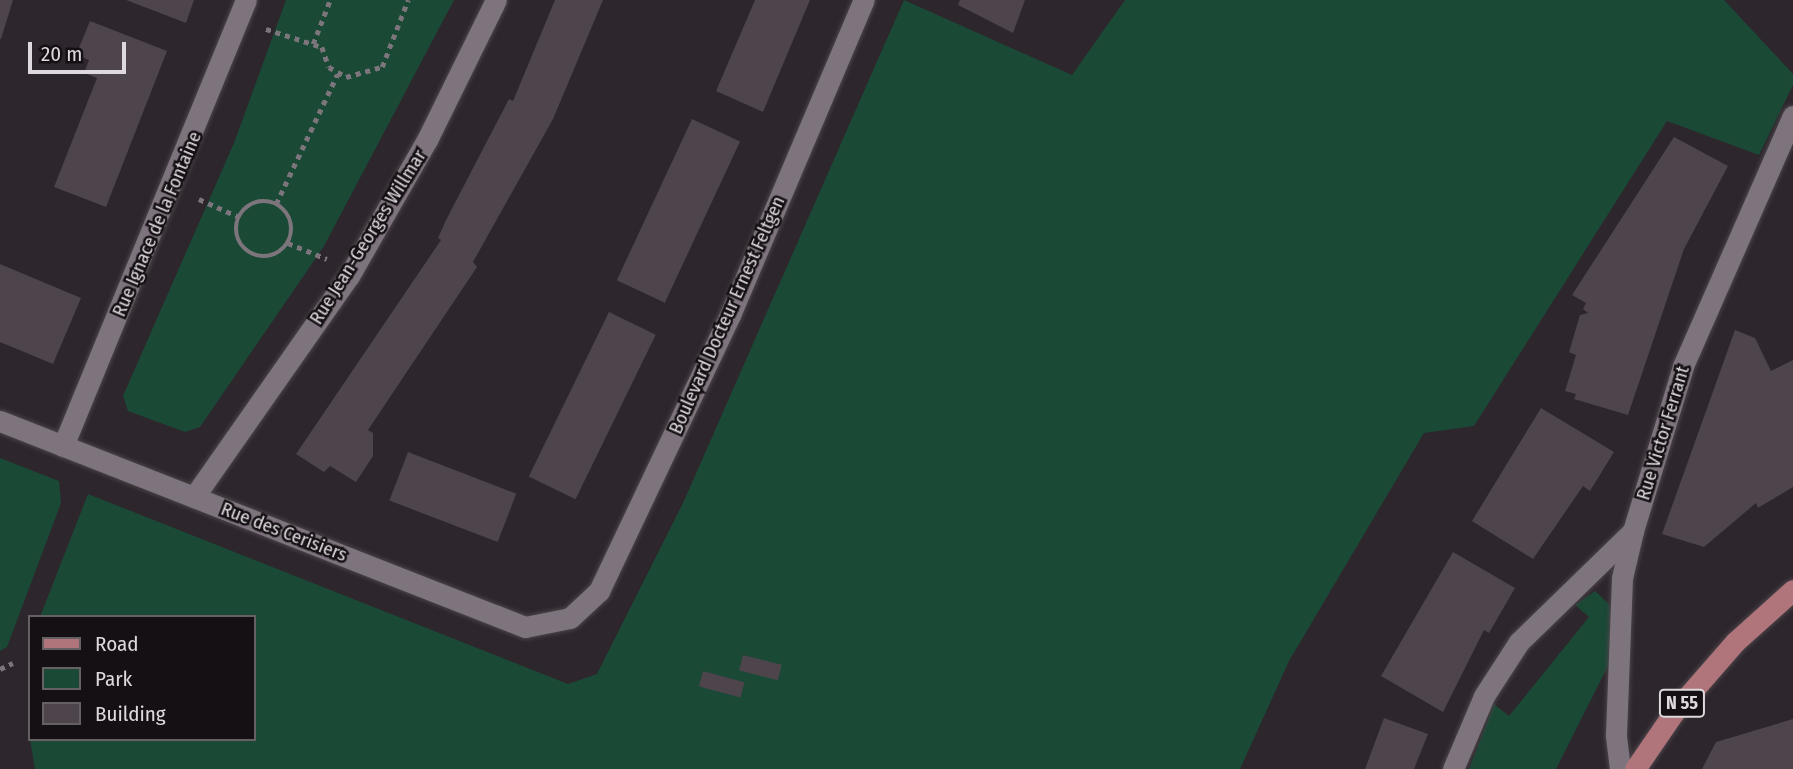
<!DOCTYPE html>
<html>
<head>
<meta charset="utf-8">
<style>
	body { margin:0 }
	#map { position:relative; width:1793px; height:769px; overflow:hidden; background:#2e262d; font-family:"Fira Sans Condensed",sans-serif }
	div>[style] { position:absolute }
	.green>* { inset:0; background:#1a4936 }
	.building>* { inset:0; background:#4d444c; transform-origin:0 0 }
	.path>* { height:4.5px; margin-top:-2.25px; transform-origin:0; background:repeating-linear-gradient(90deg,#7c757b 0 5px,transparent 0 10px) }
	.path>.ring { margin:-2.25px; padding:0; box-sizing:content-box; background:none; border:4.5px solid #7c757b; border-radius:50% }
	.roads { filter:drop-shadow(0 0 2px #4a4449) drop-shadow(0 0 2px #4a4449) }
	.street>* { height:21px; margin:-10.5px; padding:0 10.5px; transform-origin:10.5px; border-radius:10.5px; background:#7e747d }
	.primary>* { height:21px; margin:-10.5px; padding:0 10.5px; transform-origin:10.5px; border-radius:10.5px; background:#af757b }
	span { translate:-50% -50%; white-space:nowrap; text-align:center; line-height:1.15; -webkit-text-stroke:5px #141013; paint-order:stroke }
	.shield-label span { padding:2px 5px; background:#141013; border:2px solid; border-radius:5px; -webkit-text-stroke-width:0 }
	.shield-label { font-size:18px; color:#ded9de; font-weight:700 }
	.street-label { font-size:19px; color:#ded9de }
	.legend { position:absolute; left:28px; top:615px; width:228px; height:126px; box-sizing:border-box; background:#141013; border:2px solid #656064; margin:0; padding:9px 12px; list-style:none; font-size:21px; color:#ded9de }
	.legend li { display:flex; align-items:center; gap:14px; height:35px }
	.legend b { width:35px; border:2px solid #656064 }
	.scale { position:absolute; left:28px; top:42px; width:98px; height:32px; box-sizing:border-box; border:4px solid #ded9de; border-top:0; padding-left:9px; font-size:21px; line-height:24px; white-space:nowrap; color:#ded9de; -webkit-text-stroke:5px #141013; paint-order:stroke }
</style>
</head>
<body>
<div id="map">
	<div class="green">
		<i style="clip-path:polygon(286px 0,454px 0,324px 246px,200px 427px,185px 432px,128px 411px,123px 396px,234px 143px)"></i>
		<i style="clip-path:polygon(904px 0,1072px 75px,1125px 0,1724px 0,1793px 74px,1793px 85px,1759px 155px,1667px 121px,1474px 426px,1424px 433px,1289px 661px,1240px 769px,35px 769px,30px 739px,254px 739px,254px 617px,40px 617px,88px 494px,568px 684px,597px 674px,684px 501px)"></i>
		<i style="clip-path:polygon(0 458px,59px 481px,61px 503px,7px 647px,0 651px)"></i>
		<i style="clip-path:polygon(1595px 591px,1610px 605px,1610px 662px,1556px 769px,1469px 769px,1494px 704px,1509px 716px,1589px 617px,1575px 605px)"></i>
	</div>
	<div class="building">
		<i style="clip-path:polygon(0 0,13px 0,1px 39px,0 39px)"></i>
		<i style="clip-path:polygon(126px 0,194px 0,186px 23px)"></i>
		<i style="clip-path:polygon(555px 0,603px 0,553px 119px,473px 262px,477px 267px,368px 430px,373px 433px,373px 456px,356px 482px,330px 466px,324px 472px,296px 454px,441px 240px,438px 238px,446px 220px,509px 99px,513px 101px)"></i>
		<i style="clip-path:polygon(755px 0,810px 0,763px 112px,716px 91px)"></i>
		<i style="clip-path:polygon(960px 0,1025px 0,1013px 33px,958px 5px)"></i>
		<i style="clip-path:polygon(90px 21px,167px 51px,106px 207px,54px 187px,97px 78px,84px 73px,89px 60px,76px 55px)"></i>
		<i style="left:692px;top:119px;width:53px;height:178px;rotate:25deg"></i>
		<i style="clip-path:polygon(1674px 137px,1728px 166px,1684px 249px,1628px 415px,1574px 399px,1576px 394px,1565px 391px,1576px 355px,1569px 352px,1580px 315px,1588px 313px,1583px 309px,1586px 303px,1572px 295px)"></i>
		<i style="clip-path:polygon(0 264px,81px 298px,53px 364px,0 342px)"></i>
		<i style="left:609px;top:312px;width:52px;height:183px;rotate:26deg"></i>
		<i style="clip-path:polygon(1735px 330px,1755px 338px,1771px 371px,1793px 360px,1793px 487px,1758px 508px,1756px 503px,1704px 547px,1662px 534px)"></i>
		<i style="clip-path:polygon(1541px 408px,1614px 452px,1590px 491px,1583px 486px,1533px 559px,1472px 521px)"></i>
		<i style="left:408px;top:452px;width:116px;height:52px;rotate:21deg"></i>
		<i style="clip-path:polygon(1453px 552px,1515px 588px,1489px 633px,1484px 630px,1443px 712px,1381px 676px)"></i>
		<i style="left:743px;top:655px;width:40px;height:16px;rotate:14deg"></i>
		<i style="left:703px;top:671px;width:43px;height:16px;rotate:15deg"></i>
		<i style="clip-path:polygon(1384px 718px,1428px 734px,1414px 769px,1365px 769px)"></i>
		<i style="clip-path:polygon(1793px 719px,1793px 769px,1702px 769px,1716px 742px)"></i>
	</div>
	<div class="path">
		<i style="left:266px;top:29px;width:59px;rotate:17.8deg"></i>
		<i style="left:322px;top:47px;width:21px;rotate:71deg"></i>
		<i style="left:329px;top:67px;width:20px;rotate:30deg"></i>
		<i style="left:346px;top:77px;width:37px;rotate:-16deg"></i>
		<i style="left:382px;top:67px;width:72px;rotate:-68.8deg"></i>
		<i style="left:313px;top:44px;width:47px;rotate:-68.9deg"></i>
		<i style="left:199px;top:199px;width:44px;rotate:24.2deg"></i>
		<i class="ring" style="left:236px;top:201px;width:51.5px;height:51.5px"></i>
		<i style="left:276px;top:204px;width:143px;rotate:-64.7deg"></i>
		<i style="left:288px;top:243px;width:42px;rotate:22.3deg"></i>
		<i style="left:0;top:669px;width:14px;rotate:-25deg"></i>
	</div>
	<div class="roads">
		<div class="street">
			<i style="left:0;top:421px;width:564px;rotate:21.42deg"></i>
			<i style="left:525px;top:627px;width:46px;rotate:-11.3deg"></i>
			<i style="left:570px;top:618px;width:40px;rotate:-43deg"></i>
			<i style="left:599px;top:591px;width:306px;rotate:-64.6deg"></i>
			<i style="left:730px;top:315px;width:342px;rotate:-67deg"></i>
			<i style="left:63px;top:446px;width:482px;rotate:-67.7deg"></i>
			<i style="left:194px;top:497px;width:270px;rotate:-55deg"></i>
			<i style="left:349px;top:276px;width:157px;rotate:-60.2deg"></i>
			<i style="left:427px;top:140px;width:156px;rotate:-63.8deg"></i>
			<i style="left:1453px;top:769px;width:79px;rotate:-67deg"></i>
			<i style="left:1484px;top:696px;width:64px;rotate:-57.1deg"></i>
			<i style="left:1519px;top:642px;width:159px;rotate:-44.2deg"></i>
			<i style="left:1620px;top:769px;width:35px;rotate:-97deg"></i>
			<i style="left:1616px;top:734px;width:156px;rotate:-87.8deg"></i>
			<i style="left:1622px;top:578px;width:48px;rotate:-76.8deg"></i>
			<i style="left:1633px;top:531px;width:172px;rotate:-73.1deg"></i>
			<i style="left:1683px;top:366px;width:273px;rotate:-66.3deg"></i>
		</div>
		<div class="primary">
			<i style="left:1635px;top:769px;width:69px;rotate:-55.6deg"></i>
			<i style="left:1674px;top:712px;width:93px;rotate:-48.9deg"></i>
			<i style="left:1735px;top:642px;width:78px;rotate:-41.9deg"></i>
		</div>
	</div>
	<div class="shield-label">
		<span style="left:1682px;top:703px">N 55</span>
	</div>
	<div class="street-label">
		<span style="left:157px;top:224px;rotate:-67deg">Rue Ignace de la Fontaine</span>
		<span style="left:368px;top:237px;rotate:-58deg">Rue Jean-Georges Willmar</span>
		<span style="left:727px;top:315px;rotate:-66deg">Boulevard Docteur Ernest Feltgen</span>
		<span style="left:1663px;top:433px;rotate:-73deg">Rue Victor Ferrant</span>
		<span style="left:284px;top:532px;rotate:21deg">Rue des Cerisiers</span>
	</div>
	<ul class="legend">
	<li><b style="height:9px;background:#af757b"></b>Road</li>
	<li><b style="height:19px;background:#1a4936"></b>Park</li>
	<li><b style="height:19px;background:#4d444c"></b>Building</li>
	</ul>
	<div class="scale">20 m</div>
</div>
</body>
</html>
